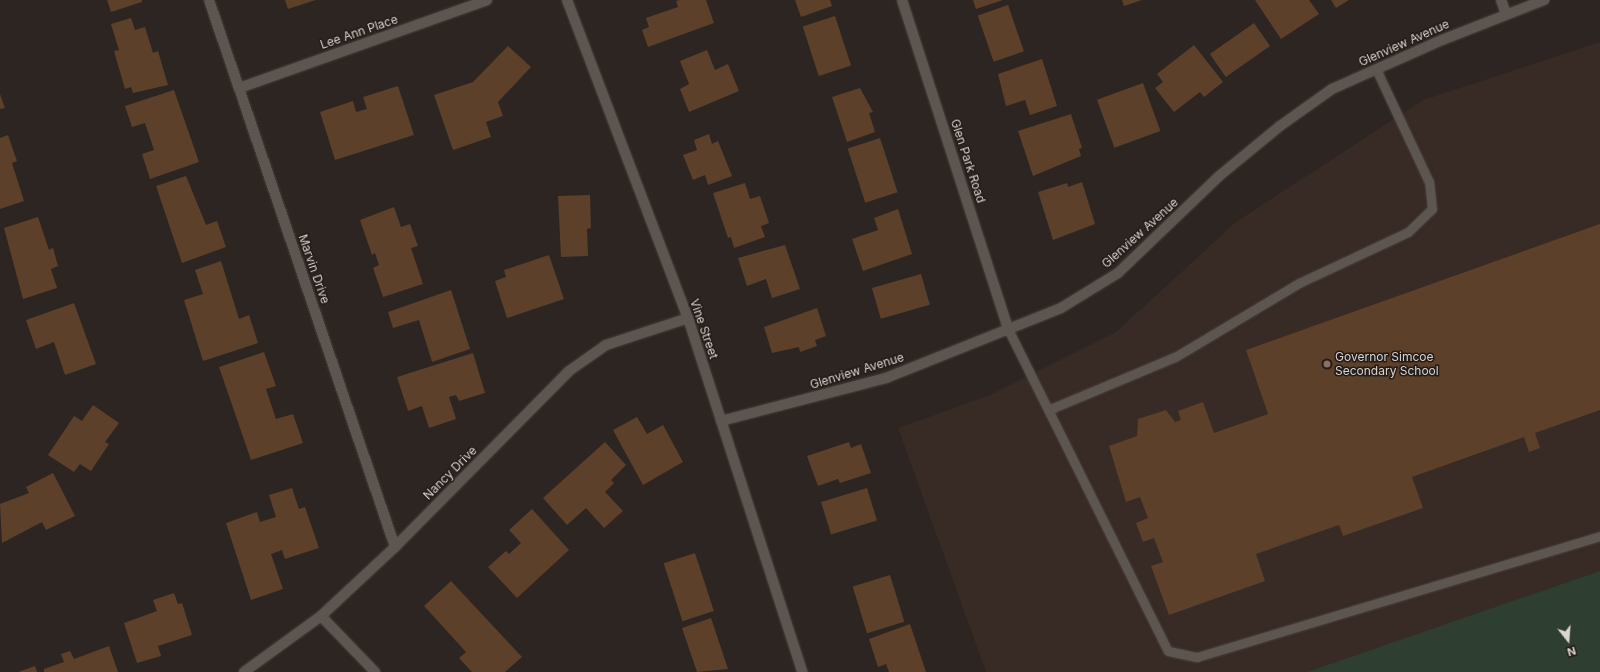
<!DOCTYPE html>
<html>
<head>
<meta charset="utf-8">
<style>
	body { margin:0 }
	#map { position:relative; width:1600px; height:672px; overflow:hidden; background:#2c2521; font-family:Inter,sans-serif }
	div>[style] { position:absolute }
	.built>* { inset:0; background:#382a24 }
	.green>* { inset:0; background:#2e3e30 }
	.building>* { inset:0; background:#5c402a; transform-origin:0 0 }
	.roads { filter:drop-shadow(0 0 1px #47423e) drop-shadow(0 0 1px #47423e) }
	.lane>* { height:9px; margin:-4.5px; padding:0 4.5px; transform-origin:4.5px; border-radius:4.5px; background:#5d5550 }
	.street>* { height:10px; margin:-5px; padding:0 5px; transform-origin:5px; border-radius:5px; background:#5d5550 }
	.secondary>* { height:10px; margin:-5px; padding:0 5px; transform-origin:5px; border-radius:5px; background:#5d5550 }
	.dots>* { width:11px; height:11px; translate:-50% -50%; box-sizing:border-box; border:2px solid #221b17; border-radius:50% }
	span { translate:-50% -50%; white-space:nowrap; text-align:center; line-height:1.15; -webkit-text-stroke:3px #221b17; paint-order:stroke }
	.street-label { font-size:12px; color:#dad5d3 }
	.poi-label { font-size:12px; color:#dad5d3 }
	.left { translate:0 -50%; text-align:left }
	.north { position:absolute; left:1548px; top:620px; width:40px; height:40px; -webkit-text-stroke:3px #221b17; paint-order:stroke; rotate:163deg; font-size:11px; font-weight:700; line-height:16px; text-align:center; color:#dad5d3 }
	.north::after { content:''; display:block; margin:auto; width:14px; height:18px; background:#dad5d3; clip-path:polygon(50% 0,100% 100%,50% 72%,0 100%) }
</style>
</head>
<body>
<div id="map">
	<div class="built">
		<i style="clip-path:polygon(1600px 42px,1600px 672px,986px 672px,898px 428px,990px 395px,1116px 332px,1236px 222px,1423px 100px)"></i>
	</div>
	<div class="green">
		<i style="clip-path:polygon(1600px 571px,1600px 672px,1307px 672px)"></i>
	</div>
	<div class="building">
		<i style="clip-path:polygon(107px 0,142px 0,142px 2px,111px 12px)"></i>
		<i style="clip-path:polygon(285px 0,316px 0,288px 9px)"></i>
		<i style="clip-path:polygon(680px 0,706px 0,714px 23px,648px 47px,642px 30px,649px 27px,646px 18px,678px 7px,676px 1px)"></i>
		<i style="clip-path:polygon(795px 0,830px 0,832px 6px,801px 17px)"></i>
		<i style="clip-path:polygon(973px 0,1003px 0,976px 9px)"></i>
		<i style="clip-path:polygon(1122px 0,1142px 0,1124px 6px)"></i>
		<i style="clip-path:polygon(1255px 0,1309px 0,1319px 14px,1281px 39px)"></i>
		<i style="clip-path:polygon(1331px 0,1349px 0,1336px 8px)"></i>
		<i style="left:1008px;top:5px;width:49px;height:32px;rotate:71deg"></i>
		<i style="left:835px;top:16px;width:52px;height:34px;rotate:72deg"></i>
		<i style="clip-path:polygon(131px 18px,135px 30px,145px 27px,153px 53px,158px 51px,168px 85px,133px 93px,131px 87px,125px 89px,114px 51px,119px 50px,111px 24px)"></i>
		<i style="left:1254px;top:23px;width:28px;height:54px;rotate:55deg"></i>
		<i style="clip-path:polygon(1194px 45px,1223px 82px,1204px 97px,1200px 92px,1174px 112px,1155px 88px,1163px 82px,1157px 74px)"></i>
		<i style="clip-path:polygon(508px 46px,531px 67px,498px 102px,503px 116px,486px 122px,491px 137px,453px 150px,434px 95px,473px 82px)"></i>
		<i style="clip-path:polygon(707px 50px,715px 70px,728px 64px,739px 91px,689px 112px,680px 89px,689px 84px,680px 61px)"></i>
		<i style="clip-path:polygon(1042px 59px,1057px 106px,1030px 115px,1025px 100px,1006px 106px,998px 74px)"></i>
		<i style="left:1143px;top:83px;width:51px;height:49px;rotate:70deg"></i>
		<i style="clip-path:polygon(398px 86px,414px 135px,335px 160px,320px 112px,353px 101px,356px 112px,367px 109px,363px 97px)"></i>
		<i style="clip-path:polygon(860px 88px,873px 112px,869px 113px,875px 132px,847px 142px,832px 97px)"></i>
		<i style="clip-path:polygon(174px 90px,199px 162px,150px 179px,142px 154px,154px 150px,145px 123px,132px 127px,125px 106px)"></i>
		<i style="clip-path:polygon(0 94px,5px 108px,0 109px)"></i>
		<i style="clip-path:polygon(1071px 114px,1082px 148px,1079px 149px,1081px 156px,1033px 176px,1018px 131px)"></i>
		<i style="clip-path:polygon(709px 134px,712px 144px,718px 141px,732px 176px,708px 185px,705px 175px,693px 180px,683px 155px,697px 150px,694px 140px)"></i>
		<i style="clip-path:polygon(8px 135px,17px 161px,12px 163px,24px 201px,0 209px,0 138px)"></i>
		<i style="left:880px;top:138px;width:57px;height:34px;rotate:72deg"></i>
		<i style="clip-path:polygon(186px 176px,206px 225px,217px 221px,226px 247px,182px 263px,156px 186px)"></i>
		<i style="clip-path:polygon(1082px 182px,1095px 224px,1053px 240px,1038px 192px,1067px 183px,1068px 187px)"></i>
		<i style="clip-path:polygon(745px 183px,750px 199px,760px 196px,769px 223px,761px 226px,765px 237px,734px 248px,731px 237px,728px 238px,713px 193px)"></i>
		<i style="clip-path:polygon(590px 195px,591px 228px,587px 229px,588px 256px,561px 257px,558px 196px)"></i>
		<i style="clip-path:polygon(394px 207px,401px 227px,410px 224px,418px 246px,411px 248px,423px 284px,383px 297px,373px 268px,379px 265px,375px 253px,372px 255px,360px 220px)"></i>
		<i style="clip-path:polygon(898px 209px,912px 254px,863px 271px,852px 239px,878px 230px,874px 218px)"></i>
		<i style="clip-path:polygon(38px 217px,49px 250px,53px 248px,58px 266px,51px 269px,57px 288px,23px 299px,4px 228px)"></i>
		<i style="clip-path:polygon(1600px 224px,1600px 410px,1535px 433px,1540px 448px,1529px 452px,1524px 437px,1412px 477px,1423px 508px,1343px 536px,1339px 525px,1256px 554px,1265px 581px,1169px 615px,1151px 566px,1163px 562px,1154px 538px,1143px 542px,1136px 523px,1148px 518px,1140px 497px,1126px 502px,1109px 446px,1137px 436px,1138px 419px,1166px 410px,1175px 422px,1181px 420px,1178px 411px,1203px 402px,1214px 433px,1268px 414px,1246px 350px)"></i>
		<i style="clip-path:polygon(785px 245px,800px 289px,772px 298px,766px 279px,747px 286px,738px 258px)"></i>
		<i style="clip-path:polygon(549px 255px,564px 299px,507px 318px,495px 281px,506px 277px,504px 270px)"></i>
		<i style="clip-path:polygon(221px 261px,239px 319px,249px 315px,258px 343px,203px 361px,184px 300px,203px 294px,195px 270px)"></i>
		<i style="left:921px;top:274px;width:32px;height:51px;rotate:74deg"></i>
		<i style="clip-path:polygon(451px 290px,470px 349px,432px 362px,419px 320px,393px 328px,388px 312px)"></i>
		<i style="clip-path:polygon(74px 303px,96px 364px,65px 375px,54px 342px,36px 349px,26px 320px)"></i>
		<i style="clip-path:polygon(817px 308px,826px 336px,815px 340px,817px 346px,800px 352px,799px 347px,772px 353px,764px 327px)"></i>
		<i style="clip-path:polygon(264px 352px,276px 386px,266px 389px,276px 419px,293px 414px,303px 443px,251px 460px,219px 367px)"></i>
		<i style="clip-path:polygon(473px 353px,485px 393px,459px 401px,456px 395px,449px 397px,456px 419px,429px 428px,422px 406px,408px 411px,397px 377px)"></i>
		<i style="clip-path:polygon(93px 405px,119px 423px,105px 442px,109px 444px,91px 471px,80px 464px,74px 472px,48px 455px,74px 416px,82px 421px)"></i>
		<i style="clip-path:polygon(637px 417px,647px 434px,663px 425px,683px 462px,643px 485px,613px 430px)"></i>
		<i style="clip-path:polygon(605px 442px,626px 465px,611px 480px,614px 483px,605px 492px,623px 511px,604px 528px,586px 508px,567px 525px,543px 498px)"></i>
		<i style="clip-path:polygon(849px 442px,851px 448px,861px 444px,871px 473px,840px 483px,838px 479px,818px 486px,807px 456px)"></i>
		<i style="clip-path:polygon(53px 473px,75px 516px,46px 530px,42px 522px,2px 543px,0 504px,29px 493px,26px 487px)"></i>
		<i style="clip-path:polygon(292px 488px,299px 509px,305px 507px,319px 548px,285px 559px,282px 550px,271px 554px,283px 589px,251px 600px,226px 523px,257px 512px,260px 522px,276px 517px,269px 495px)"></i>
		<i style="left:867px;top:488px;width:34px;height:48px;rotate:73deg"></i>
		<i style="clip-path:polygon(532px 509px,569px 550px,517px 598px,488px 567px,506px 551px,509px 554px,521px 543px,509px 530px)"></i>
		<i style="left:695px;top:553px;width:61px;height:33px;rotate:72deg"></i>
		<i style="left:890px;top:575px;width:49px;height:39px;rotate:73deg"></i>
		<i style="clip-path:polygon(451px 581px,522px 657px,505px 672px,472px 672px,459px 658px,466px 652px,424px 606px)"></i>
		<i style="clip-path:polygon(174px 593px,178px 604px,182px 603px,192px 635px,158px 646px,161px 656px,137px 663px,124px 623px,157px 611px,153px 600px)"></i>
		<i style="clip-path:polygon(711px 618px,728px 669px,697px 672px,682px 628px)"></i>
		<i style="clip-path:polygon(910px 624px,926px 672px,889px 672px,886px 664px,878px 667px,869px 639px)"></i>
		<i style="clip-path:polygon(109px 646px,118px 672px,44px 672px,44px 669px,64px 662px,61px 654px,70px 651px,74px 659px)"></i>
		<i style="clip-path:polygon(35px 666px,37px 672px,18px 672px)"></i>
	</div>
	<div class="roads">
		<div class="lane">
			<i style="left:1009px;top:331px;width:357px;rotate:63.6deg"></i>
			<i style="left:1168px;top:651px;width:30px;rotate:12deg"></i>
			<i style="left:1197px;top:657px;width:421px;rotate:-16.7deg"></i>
			<i style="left:1048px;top:410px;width:138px;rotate:-22.7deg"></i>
			<i style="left:1175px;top:357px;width:144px;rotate:-30.8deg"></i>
			<i style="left:1299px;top:283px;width:120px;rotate:-25.1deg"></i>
			<i style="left:1408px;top:232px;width:33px;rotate:-44deg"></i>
			<i style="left:1432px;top:209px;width:27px;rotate:-96deg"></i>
			<i style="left:1429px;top:182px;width:125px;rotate:-115.1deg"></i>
		</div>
		<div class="street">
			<i style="left:209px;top:0;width:578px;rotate:71.22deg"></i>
			<i style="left:902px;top:0;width:348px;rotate:72.1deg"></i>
			<i style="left:1501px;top:0;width:15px;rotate:70deg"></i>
			<i style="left:239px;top:88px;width:263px;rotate:-19.5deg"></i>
			<i style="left:721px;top:421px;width:171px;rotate:-14.6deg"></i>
			<i style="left:886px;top:378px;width:188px;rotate:-21.8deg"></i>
			<i style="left:1061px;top:308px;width:67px;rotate:-31.6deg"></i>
			<i style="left:1118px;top:273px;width:139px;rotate:-43.8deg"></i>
			<i style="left:1218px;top:177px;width:80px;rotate:-39.4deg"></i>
			<i style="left:1280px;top:126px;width:64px;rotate:-35.4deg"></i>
			<i style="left:1332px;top:89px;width:120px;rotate:-24deg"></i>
			<i style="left:1442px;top:40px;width:110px;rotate:-21.4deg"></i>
			<i style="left:321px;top:616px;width:78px;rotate:46deg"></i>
			<i style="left:244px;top:672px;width:95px;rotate:-36deg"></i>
			<i style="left:321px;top:616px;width:101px;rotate:-43deg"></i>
			<i style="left:395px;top:547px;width:247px;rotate:-45.3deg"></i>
			<i style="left:569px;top:371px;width:45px;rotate:-35.1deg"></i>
			<i style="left:606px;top:345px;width:86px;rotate:-18.2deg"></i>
		</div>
		<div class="secondary">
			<i style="left:567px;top:0;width:340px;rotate:69.2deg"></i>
			<i style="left:688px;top:318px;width:372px;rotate:72.1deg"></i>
		</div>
	</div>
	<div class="dots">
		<i style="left:1327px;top:364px;background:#8d6e63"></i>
	</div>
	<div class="street-label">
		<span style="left:359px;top:32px;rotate:-19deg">Lee Ann Place</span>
		<span style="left:1404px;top:43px;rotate:-24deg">Glenview Avenue</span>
		<span style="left:968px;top:161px;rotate:72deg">Glen Park Road</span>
		<span style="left:1140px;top:233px;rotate:-42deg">Glenview Avenue</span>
		<span style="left:314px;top:269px;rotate:71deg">Marvin Drive</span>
		<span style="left:704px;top:329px;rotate:71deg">Vine Street</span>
		<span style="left:857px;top:371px;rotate:-17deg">Glenview Avenue</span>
		<span style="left:450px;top:473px;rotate:-45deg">Nancy Drive</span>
	</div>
	<div class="poi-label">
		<span class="left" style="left:1335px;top:364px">Governor Simcoe<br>Secondary School</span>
	</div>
	<div class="north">N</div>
</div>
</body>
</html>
